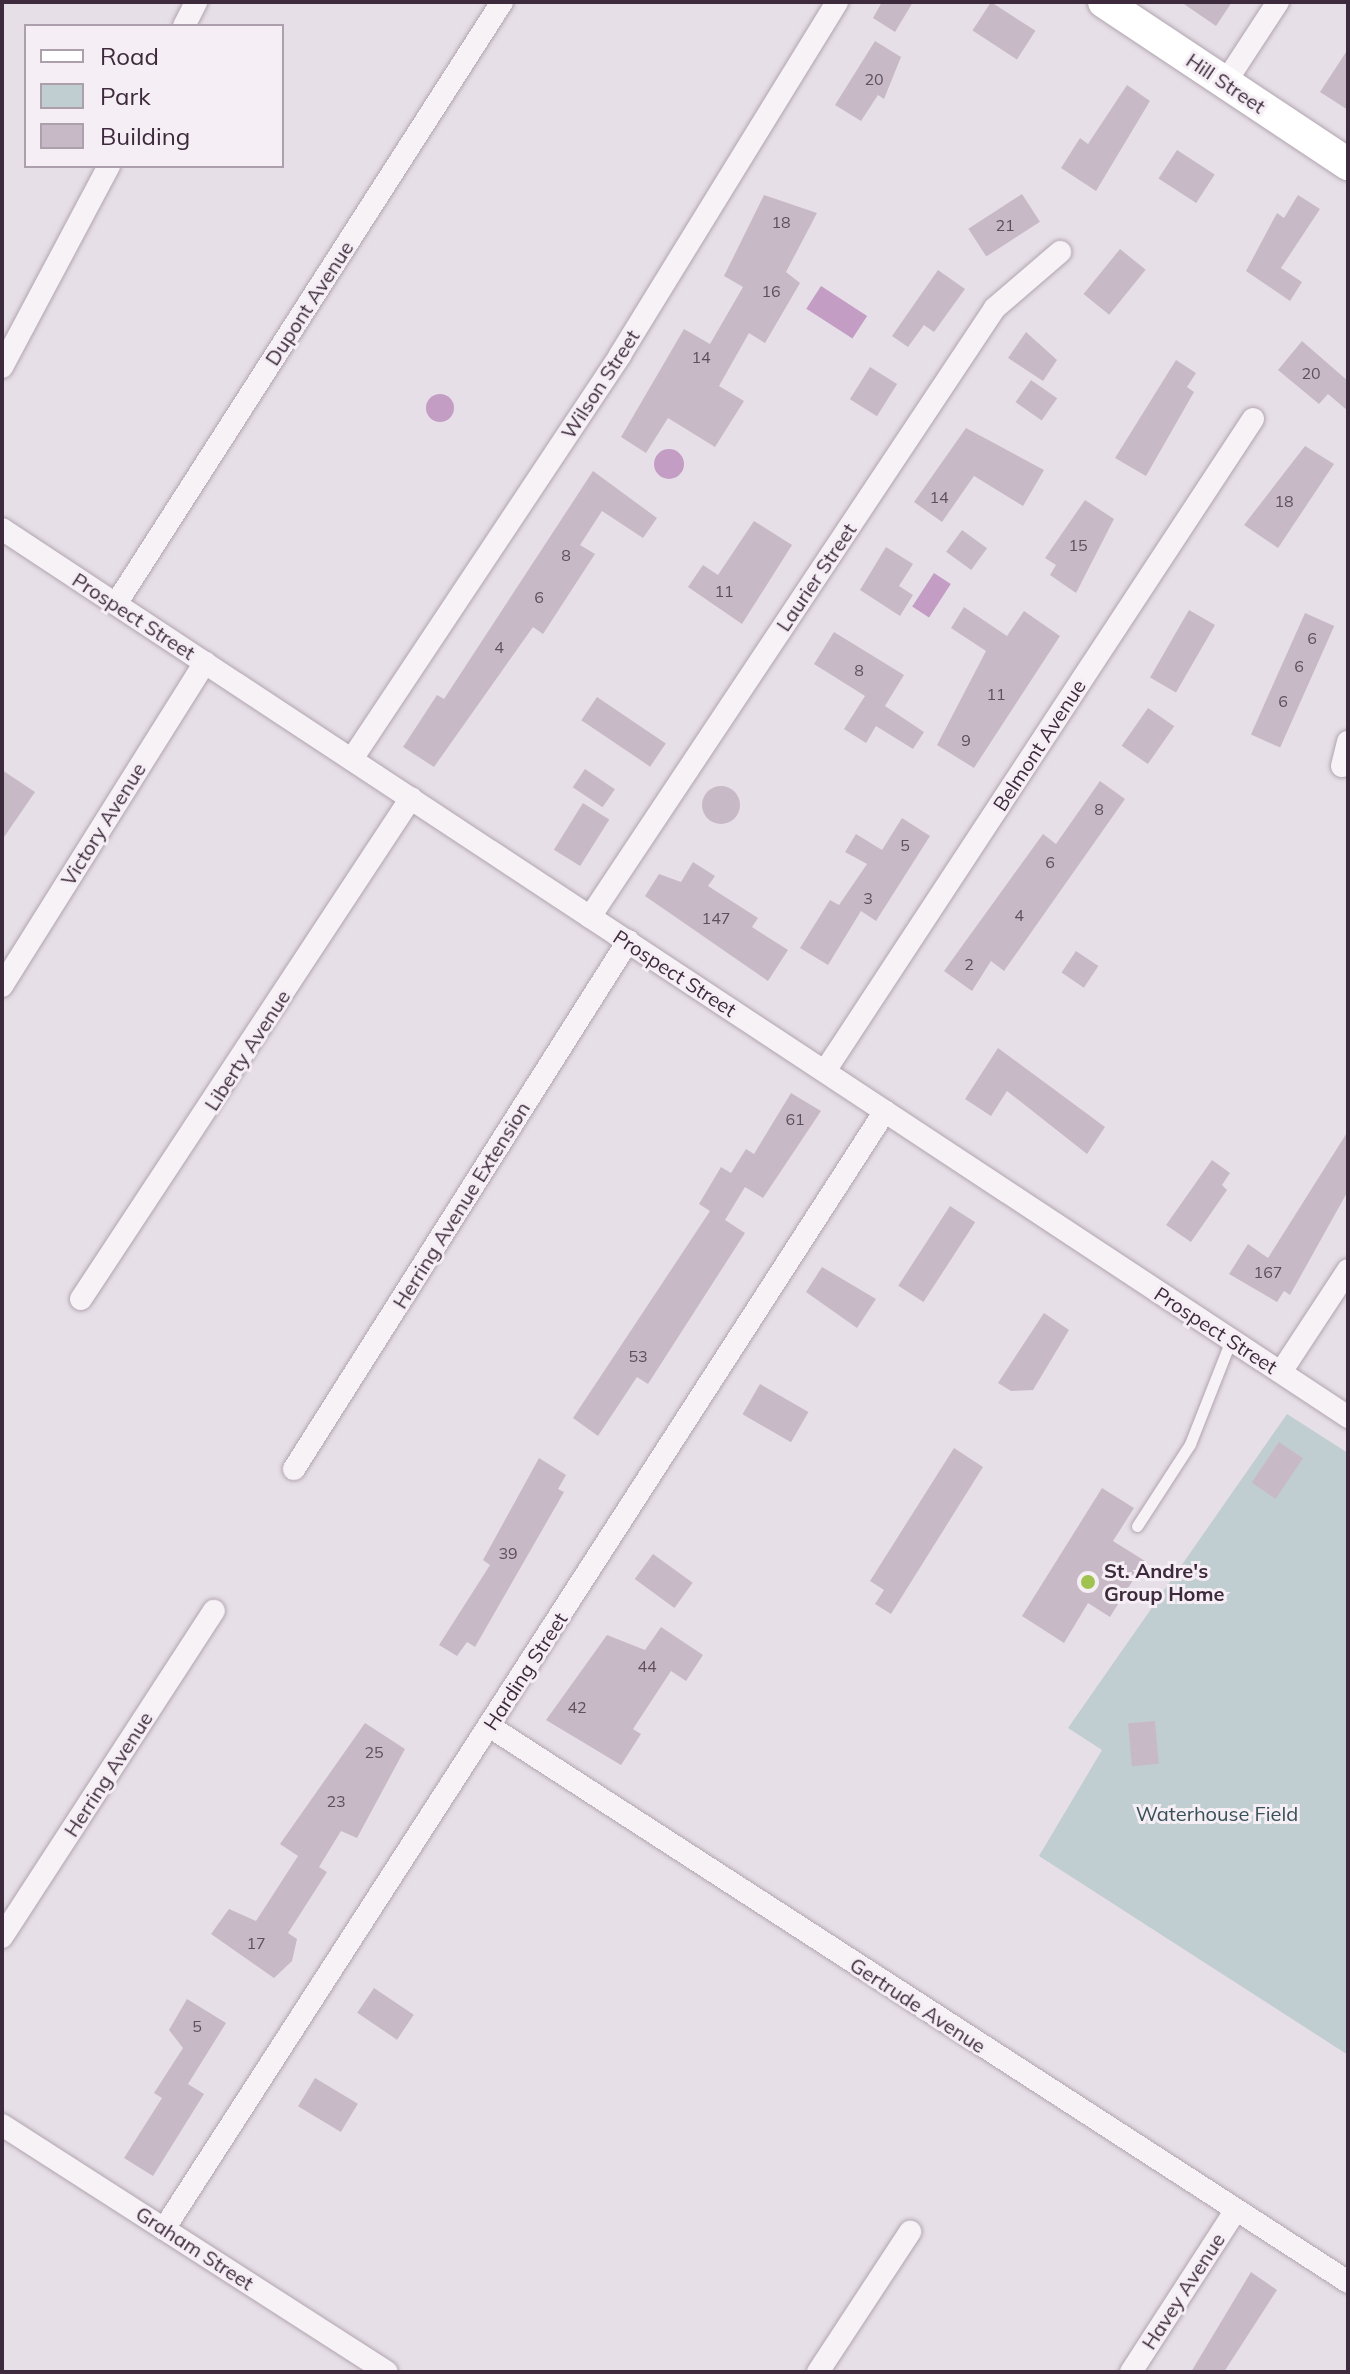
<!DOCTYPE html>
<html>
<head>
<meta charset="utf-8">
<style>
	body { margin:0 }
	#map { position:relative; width:1350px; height:2374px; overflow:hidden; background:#e7dfe7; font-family:Mulish,sans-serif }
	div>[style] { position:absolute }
	.green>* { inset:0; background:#c1ced1 }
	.water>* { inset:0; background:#c39dc4; transform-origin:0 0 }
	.round { border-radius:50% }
	.building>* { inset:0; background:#c7bac6; transform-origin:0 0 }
	.roads { filter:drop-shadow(0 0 2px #b1a5b0) drop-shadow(0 0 2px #b1a5b0) }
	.lane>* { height:11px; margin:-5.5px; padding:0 5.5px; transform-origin:5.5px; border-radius:5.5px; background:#f6f2f6 }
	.street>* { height:22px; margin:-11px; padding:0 11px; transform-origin:11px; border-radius:11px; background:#f6f2f6 }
	.secondary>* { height:32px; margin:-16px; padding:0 16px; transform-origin:16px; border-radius:16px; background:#fff }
	.dots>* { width:22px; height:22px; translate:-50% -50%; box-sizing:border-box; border:4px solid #f5eff5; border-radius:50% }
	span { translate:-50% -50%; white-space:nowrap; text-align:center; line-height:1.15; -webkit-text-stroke:6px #f5eff5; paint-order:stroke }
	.number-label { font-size:16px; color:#604e5e }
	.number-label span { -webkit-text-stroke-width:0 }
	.street-label { font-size:20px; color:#3d2a3c }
	.poi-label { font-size:20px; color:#3d2a3c; font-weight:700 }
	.left { translate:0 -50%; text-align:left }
	.park-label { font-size:20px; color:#385058 }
	.frame { position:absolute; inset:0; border:4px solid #3d2a3c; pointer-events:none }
	.legend { position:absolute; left:24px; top:24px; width:260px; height:144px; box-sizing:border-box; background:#f5eff5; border:2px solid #aba0ab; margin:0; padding:10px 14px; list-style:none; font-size:24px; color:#3d2a3c }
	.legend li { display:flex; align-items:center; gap:16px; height:40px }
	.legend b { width:40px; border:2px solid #aba0ab }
</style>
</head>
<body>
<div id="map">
	<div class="green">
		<i style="clip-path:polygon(1287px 1414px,1348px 1453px,1348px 2055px,1039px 1856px,1102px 1750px,1068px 1728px)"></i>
	</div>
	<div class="water">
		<i style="left:821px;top:286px;width:55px;height:27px;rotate:33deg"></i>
		<i class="round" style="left:426px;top:394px;width:28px;height:28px"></i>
		<i class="round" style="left:654px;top:449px;width:30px;height:30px"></i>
		<i style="left:934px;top:573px;width:20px;height:40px;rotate:33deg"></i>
	</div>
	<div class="building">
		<i style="clip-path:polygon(882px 2px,913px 2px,895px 32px,873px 18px)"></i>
		<i style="left:991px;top:2px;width:53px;height:34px;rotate:33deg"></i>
		<i style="clip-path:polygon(1181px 2px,1232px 2px,1216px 26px)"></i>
		<i style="clip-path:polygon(875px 41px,901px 57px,884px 99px,878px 95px,861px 121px,835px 105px)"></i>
		<i style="clip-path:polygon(1348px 49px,1348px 110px,1320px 92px)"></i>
		<i style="clip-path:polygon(1127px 85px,1150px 101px,1096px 191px,1061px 168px,1080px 138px,1088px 144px)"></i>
		<i style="left:1177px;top:150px;width:45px;height:34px;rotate:33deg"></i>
		<i style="left:1022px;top:194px;width:33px;height:64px;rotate:57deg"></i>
		<i style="clip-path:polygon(764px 195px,817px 213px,786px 272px,800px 283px,765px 343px,749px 333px,719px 386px,744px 401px,715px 447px,668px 418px,646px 453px,621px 437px,684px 329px,710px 344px,743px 287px,724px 276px)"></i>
		<i style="clip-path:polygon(1298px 195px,1320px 209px,1281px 268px,1302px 282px,1290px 301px,1246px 271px,1277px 213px,1284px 218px)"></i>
		<i style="left:1120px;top:249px;width:33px;height:58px;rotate:39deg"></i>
		<i style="clip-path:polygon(938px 270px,965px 289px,934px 332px,924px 325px,908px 347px,892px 336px)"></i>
		<i style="clip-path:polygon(1026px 332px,1057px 360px,1043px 381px,1008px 358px)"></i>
		<i style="clip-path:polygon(1302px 341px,1348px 381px,1348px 411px,1328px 394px,1319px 404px,1278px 370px)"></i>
		<i style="clip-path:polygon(1176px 360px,1196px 373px,1187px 387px,1194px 392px,1146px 476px,1115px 458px)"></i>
		<i style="left:870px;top:367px;width:32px;height:38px;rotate:32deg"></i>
		<i style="left:1031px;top:380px;width:32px;height:27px;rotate:35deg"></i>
		<i style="clip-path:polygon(966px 428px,1044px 470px,1023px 506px,974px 476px,942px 522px,914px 502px)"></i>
		<i style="clip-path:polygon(1305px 446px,1334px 464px,1278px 548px,1244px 525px)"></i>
		<i style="clip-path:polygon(593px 471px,657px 518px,643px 538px,602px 511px,580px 545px,595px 554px,543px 634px,533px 627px,434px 767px,403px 747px,437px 695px,444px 699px)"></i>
		<i style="clip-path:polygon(1085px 500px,1114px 519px,1076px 593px,1050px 575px,1056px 565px,1045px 558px)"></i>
		<i style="clip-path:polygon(754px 521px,792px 545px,742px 624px,688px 587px,703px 565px,718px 575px)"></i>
		<i style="left:962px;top:530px;width:31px;height:27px;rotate:36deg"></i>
		<i style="clip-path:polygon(886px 547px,913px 564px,899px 586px,913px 595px,900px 616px,860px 590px)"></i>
		<i style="clip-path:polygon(964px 607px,1007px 636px,1024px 611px,1060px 636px,974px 768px,937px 745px,986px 651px,951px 628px)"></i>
		<i style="left:1189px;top:610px;width:30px;height:78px;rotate:30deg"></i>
		<i style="left:1305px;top:613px;width:32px;height:133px;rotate:24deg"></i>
		<i style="clip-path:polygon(834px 632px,904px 675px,885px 706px,924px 732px,913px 749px,876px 726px,866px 743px,844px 729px,865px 696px,814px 664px)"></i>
		<i style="left:597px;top:697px;width:83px;height:28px;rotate:34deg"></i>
		<i style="left:1148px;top:708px;width:32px;height:46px;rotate:35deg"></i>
		<i style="left:585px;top:769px;width:36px;height:22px;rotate:34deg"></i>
		<i style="clip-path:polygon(2px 770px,35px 792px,2px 840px)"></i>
		<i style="clip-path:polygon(1100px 781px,1125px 799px,1004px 971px,991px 961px,972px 991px,944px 971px,1043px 834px,1056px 844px)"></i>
		<i class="round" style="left:702px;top:786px;width:38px;height:38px"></i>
		<i style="left:583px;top:803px;width:31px;height:55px;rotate:32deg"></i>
		<i style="clip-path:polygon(902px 818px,930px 836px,876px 921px,861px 911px,828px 965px,800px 948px,830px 900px,839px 905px,867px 864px,845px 852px,856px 834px,882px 850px)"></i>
		<i style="clip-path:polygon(693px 862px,715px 876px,708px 886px,758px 918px,752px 927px,788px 950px,768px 981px,645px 896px,659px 874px,681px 882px)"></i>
		<i style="left:1076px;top:951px;width:27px;height:26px;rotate:34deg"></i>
		<i style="clip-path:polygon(998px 1048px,1105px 1127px,1087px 1154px,1007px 1091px,991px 1116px,965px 1099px)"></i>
		<i style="clip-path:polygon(791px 1093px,821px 1111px,763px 1198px,745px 1187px,725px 1220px,745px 1233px,648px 1384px,637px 1377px,598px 1436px,573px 1418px,710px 1211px,699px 1204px,721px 1167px,731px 1173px,746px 1149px,754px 1154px)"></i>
		<i style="clip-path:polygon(1348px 1131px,1348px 1191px,1290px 1295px,1284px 1291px,1277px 1302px,1229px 1274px,1248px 1244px,1268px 1258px)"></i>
		<i style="clip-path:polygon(1212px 1160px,1230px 1173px,1222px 1185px,1227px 1190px,1191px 1242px,1166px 1225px)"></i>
		<i style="left:950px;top:1206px;width:30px;height:95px;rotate:33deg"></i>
		<i style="clip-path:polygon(822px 1267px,876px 1299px,857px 1328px,806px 1292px)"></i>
		<i style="clip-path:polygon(1044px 1313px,1069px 1330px,1033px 1390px,1011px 1391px,998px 1383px)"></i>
		<i style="left:760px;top:1384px;width:56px;height:35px;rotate:30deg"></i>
		<i style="left:1279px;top:1442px;width:29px;height:49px;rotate:34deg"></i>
		<i style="clip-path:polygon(954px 1448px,983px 1467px,891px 1614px,875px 1604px,884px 1590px,870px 1581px)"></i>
		<i style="clip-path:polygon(539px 1458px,566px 1475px,558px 1489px,564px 1492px,475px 1647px,467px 1642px,457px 1656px,439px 1645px,490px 1565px,483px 1560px)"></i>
		<i style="clip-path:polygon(1102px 1488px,1134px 1508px,1113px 1541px,1145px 1561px,1110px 1617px,1088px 1603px,1064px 1643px,1022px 1616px)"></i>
		<i style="left:653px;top:1554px;width:49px;height:31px;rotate:36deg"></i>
		<i style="clip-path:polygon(661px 1627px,703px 1655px,686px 1681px,671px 1671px,633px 1729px,641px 1734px,621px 1765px,546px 1720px,607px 1635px,645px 1650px)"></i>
		<i style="left:1155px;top:1721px;width:43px;height:27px;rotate:85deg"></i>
		<i style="clip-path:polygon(365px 1723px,405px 1749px,357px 1838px,341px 1831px,319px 1867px,327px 1872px,288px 1933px,297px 1939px,292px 1961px,274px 1978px,211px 1934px,229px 1909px,256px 1921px,298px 1856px,280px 1844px)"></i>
		<i style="left:374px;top:1988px;width:48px;height:30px;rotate:34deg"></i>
		<i style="clip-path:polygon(187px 1999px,226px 2023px,188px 2084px,204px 2094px,153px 2176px,124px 2158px,162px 2098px,154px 2093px,183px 2048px,169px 2030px)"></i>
		<i style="left:315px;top:2078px;width:50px;height:33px;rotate:31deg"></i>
		<i style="clip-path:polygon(1251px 2272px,1277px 2290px,1224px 2372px,1191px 2372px)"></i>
	</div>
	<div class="roads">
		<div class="lane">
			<i style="left:1137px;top:1526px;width:98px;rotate:-57.1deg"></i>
			<i style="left:1190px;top:1444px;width:112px;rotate:-68.5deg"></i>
		</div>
		<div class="street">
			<i style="left:184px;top:26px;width:27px;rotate:-63deg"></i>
			<i style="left:1225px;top:83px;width:97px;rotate:-56.8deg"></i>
			<i style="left:2px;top:367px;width:228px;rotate:-62deg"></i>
			<i style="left:2px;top:529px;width:1613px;rotate:33.41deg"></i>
			<i style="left:116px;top:604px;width:715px;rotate:-57.33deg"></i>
			<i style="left:352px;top:759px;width:485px;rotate:-56.4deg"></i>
			<i style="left:620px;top:355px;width:414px;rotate:-58.4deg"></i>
			<i style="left:1342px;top:766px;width:25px;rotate:-76deg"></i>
			<i style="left:590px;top:917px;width:731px;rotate:-56.38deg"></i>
			<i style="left:995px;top:308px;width:86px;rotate:-40.7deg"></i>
			<i style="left:2px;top:986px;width:382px;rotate:-57.9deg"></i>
			<i style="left:825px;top:1071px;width:780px;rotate:-56.72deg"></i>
			<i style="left:81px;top:1299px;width:600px;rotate:-56.63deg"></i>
			<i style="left:1281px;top:1372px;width:122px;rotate:-56.7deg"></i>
			<i style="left:294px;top:1469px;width:625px;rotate:-57.68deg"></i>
			<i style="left:489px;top:1726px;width:1023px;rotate:32.91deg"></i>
			<i style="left:2px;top:1937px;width:389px;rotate:-57deg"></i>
			<i style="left:2px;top:2125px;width:457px;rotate:32.7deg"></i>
			<i style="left:164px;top:2229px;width:1330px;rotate:-57.18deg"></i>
			<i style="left:818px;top:2372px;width:168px;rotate:-56.7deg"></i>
			<i style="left:1131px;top:2372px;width:193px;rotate:-57.1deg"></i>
		</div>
		<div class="secondary">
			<i style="left:1104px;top:2px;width:293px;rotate:33.6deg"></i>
		</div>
	</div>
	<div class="dots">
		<i style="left:1088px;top:1582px;background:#a0c24f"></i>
	</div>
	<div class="number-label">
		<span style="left:874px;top:79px">20</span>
		<span style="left:781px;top:222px">18</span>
		<span style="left:1005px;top:225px">21</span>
		<span style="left:771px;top:291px">16</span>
		<span style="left:701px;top:357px">14</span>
		<span style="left:1311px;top:373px">20</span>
		<span style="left:939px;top:497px">14</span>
		<span style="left:1284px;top:501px">18</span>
		<span style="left:1078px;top:545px">15</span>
		<span style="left:566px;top:555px">8</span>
		<span style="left:724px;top:591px">11</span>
		<span style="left:539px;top:597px">6</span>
		<span style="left:1312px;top:638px">6</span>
		<span style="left:499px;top:647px">4</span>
		<span style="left:1299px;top:666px">6</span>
		<span style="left:859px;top:670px">8</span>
		<span style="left:996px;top:694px">11</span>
		<span style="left:1283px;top:701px">6</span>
		<span style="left:966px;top:740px">9</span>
		<span style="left:1099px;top:809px">8</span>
		<span style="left:905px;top:845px">5</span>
		<span style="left:1050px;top:862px">6</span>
		<span style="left:868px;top:898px">3</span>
		<span style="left:1019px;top:915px">4</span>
		<span style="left:716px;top:918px">147</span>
		<span style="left:969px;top:964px">2</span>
		<span style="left:795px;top:1119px">61</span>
		<span style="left:1268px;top:1272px">167</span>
		<span style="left:638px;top:1356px">53</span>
		<span style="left:508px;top:1553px">39</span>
		<span style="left:647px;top:1666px">44</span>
		<span style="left:577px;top:1707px">42</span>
		<span style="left:374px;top:1752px">25</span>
		<span style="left:336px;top:1801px">23</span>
		<span style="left:256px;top:1943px">17</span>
		<span style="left:197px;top:2026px">5</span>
	</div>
	<div class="street-label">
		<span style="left:1226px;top:83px;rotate:34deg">Hill Street</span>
		<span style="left:309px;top:303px;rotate:-57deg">Dupont Avenue</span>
		<span style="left:600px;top:384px;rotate:-57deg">Wilson Street</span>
		<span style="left:816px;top:577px;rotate:-56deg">Laurier Street</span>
		<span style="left:134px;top:616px;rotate:33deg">Prospect Street</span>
		<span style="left:1039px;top:745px;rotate:-57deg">Belmont Avenue</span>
		<span style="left:103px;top:824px;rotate:-58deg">Victory Avenue</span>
		<span style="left:675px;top:973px;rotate:33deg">Prospect Street</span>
		<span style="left:247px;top:1050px;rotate:-57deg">Liberty Avenue</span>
		<span style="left:461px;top:1205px;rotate:-58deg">Herring Avenue Extension</span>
		<span style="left:1216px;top:1330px;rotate:33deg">Prospect Street</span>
		<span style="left:525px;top:1671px;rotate:-57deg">Harding Street</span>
		<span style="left:108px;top:1774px;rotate:-57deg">Herring Avenue</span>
		<span style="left:918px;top:2005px;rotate:33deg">Gertrude Avenue</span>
		<span style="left:195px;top:2248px;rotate:33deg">Graham Street</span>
		<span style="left:1183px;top:2291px;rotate:-57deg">Havey Avenue</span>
	</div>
	<div class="poi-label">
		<span class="left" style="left:1104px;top:1582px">St. Andre's<br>Group Home</span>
	</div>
	<div class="park-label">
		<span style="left:1217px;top:1813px">Waterhouse Field</span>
	</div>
	<div class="frame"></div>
	<ul class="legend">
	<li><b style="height:10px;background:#fff"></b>Road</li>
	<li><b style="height:22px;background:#c1ced1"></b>Park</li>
	<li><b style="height:22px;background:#c7bac6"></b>Building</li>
	</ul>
</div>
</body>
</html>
